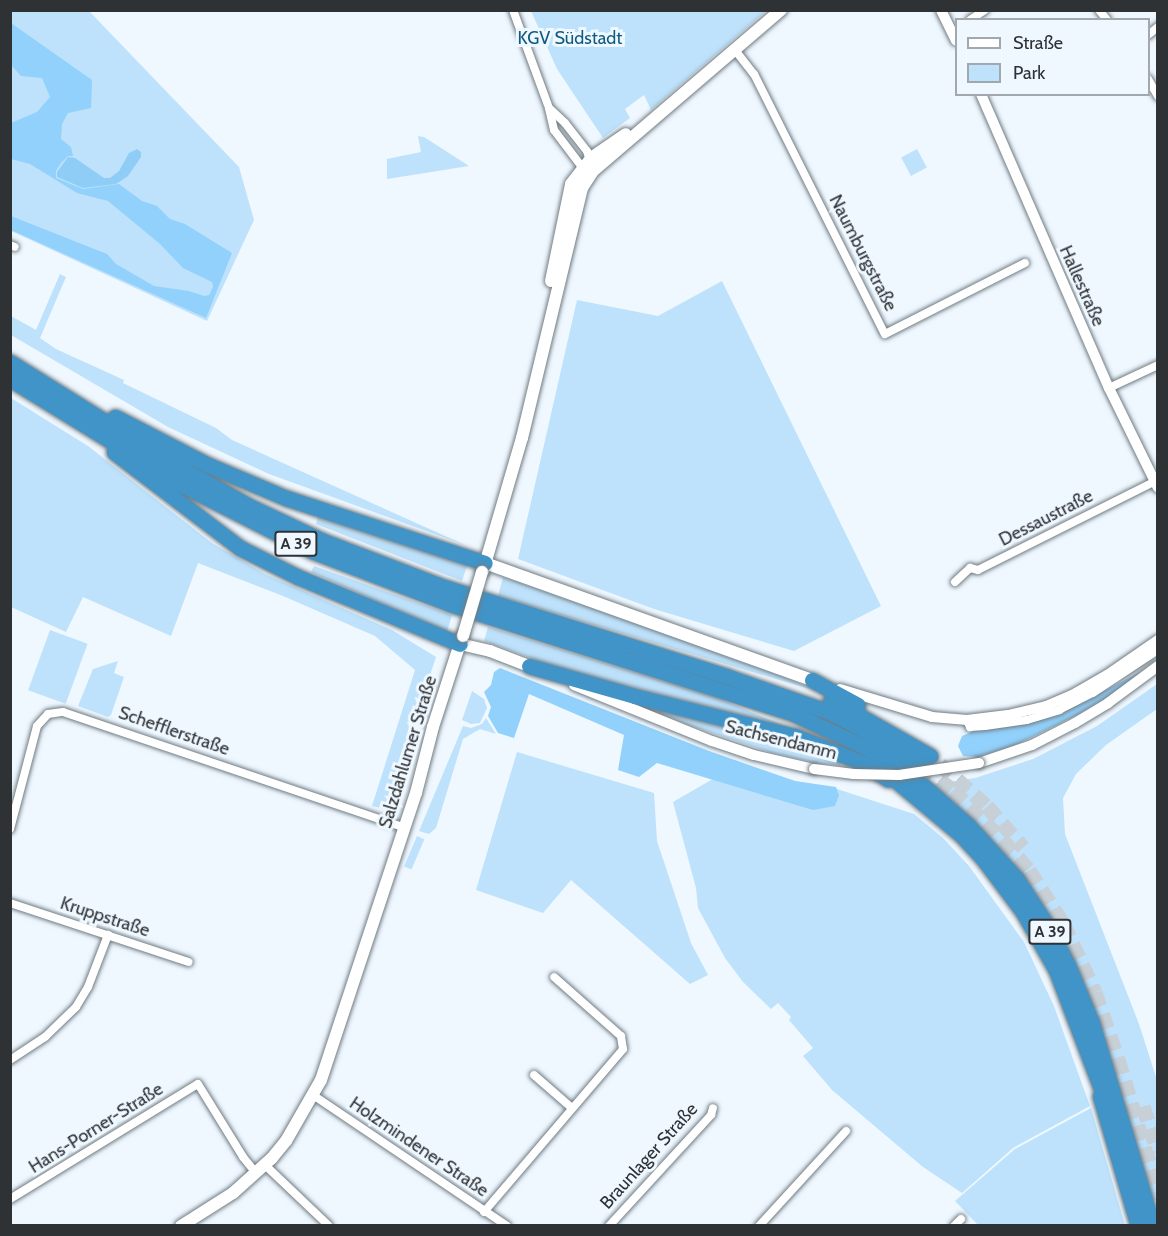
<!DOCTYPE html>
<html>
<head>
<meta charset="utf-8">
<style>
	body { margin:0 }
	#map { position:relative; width:1168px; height:1236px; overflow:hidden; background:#eff8ff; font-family:Cabin,sans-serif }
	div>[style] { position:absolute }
	.green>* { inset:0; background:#bee2fb; transform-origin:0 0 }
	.forest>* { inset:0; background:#92d1fb }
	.water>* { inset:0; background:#8fcdf7 }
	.motorway-tunnel>* { height:15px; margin-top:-7.5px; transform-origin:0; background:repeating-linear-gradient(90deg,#c8d0d7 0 15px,transparent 0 23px) }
	.roads { filter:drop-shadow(0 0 2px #707b82) drop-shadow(0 0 2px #707b82) }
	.minor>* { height:8px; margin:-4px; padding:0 4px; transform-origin:4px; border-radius:4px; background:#fff }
	.tertiary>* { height:10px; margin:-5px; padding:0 5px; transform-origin:5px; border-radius:5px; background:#fff }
	.secondary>* { height:12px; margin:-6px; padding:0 6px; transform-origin:6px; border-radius:6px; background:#fff }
	.motorway>* { height:15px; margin:-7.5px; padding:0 7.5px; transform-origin:7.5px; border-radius:7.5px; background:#4094c7 }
	.bridges { filter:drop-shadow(0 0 2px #707b82) drop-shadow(0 0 2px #707b82) }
	.tertiary-bridge>* { height:10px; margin:-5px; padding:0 5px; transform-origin:5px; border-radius:5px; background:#fff }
	.secondary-bridge>* { height:12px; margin:-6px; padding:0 6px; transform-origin:6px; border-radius:6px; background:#fff }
	span { translate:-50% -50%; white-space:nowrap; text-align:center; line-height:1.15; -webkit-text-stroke:6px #eff8ff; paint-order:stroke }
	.shield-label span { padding:2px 4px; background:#eff8ff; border:2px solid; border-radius:4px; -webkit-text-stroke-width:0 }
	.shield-label { font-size:16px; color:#2e3235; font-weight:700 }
	.park-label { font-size:18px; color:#105a82 }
	.street-label { font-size:18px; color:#2e3235 }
	.frame { position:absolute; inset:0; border:12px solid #2e3235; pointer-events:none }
	.legend { position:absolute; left:955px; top:18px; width:195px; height:78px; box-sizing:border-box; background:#eff8ff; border:2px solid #a2a9ae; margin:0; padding:8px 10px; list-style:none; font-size:18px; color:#2e3235 }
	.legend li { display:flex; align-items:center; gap:12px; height:30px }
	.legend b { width:30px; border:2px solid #a2a9ae }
</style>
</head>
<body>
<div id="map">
	<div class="green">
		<i style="clip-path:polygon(11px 10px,89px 11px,239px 167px,254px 220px,207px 321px,11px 231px)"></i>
		<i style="clip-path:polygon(531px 11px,766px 11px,651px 110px,644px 95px,625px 109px,630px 118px,603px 138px,557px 69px)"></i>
		<i style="clip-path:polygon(418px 136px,424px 137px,469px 166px,387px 179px,387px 159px,421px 152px)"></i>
		<i style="left:917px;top:149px;width:21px;height:18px;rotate:62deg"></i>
		<i style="clip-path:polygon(60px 274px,66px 277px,40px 338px,56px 349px,124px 380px,123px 383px,216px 428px,232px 440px,465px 545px,269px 474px,168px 427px,11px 335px,11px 316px,36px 330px)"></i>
		<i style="clip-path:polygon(722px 281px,881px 606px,794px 651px,654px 609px,518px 559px,577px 300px,658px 316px)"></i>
		<i style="clip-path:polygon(11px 398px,88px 446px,212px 543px,265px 574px,392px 630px,436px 657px,385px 809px,372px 806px,415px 670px,375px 636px,283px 596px,198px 563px,171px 636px,83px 597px,66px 632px,11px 607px)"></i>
		<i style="clip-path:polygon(318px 516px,468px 563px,462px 581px,316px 524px)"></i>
		<i style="clip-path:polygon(314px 566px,452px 615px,447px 632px,311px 572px)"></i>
		<i style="clip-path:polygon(503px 577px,749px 663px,823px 693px,498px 596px)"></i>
		<i style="clip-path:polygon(488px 627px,717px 698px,785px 726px,581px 676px,484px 641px)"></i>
		<i style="left:50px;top:630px;width:40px;height:64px;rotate:20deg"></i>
		<i style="clip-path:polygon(118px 661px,114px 673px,124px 677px,111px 715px,108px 717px,78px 706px,93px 669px)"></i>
		<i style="clip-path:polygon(1157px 684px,1157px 709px,1106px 745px,1076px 774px,1063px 798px,1065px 834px,1139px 1024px,1157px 1080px,1157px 1200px,1152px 1201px,1021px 875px,973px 820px,932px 784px,975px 778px,1033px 759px,1097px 726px)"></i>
		<i style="clip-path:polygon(472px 691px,484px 699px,487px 708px,480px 723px,471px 724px,462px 720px)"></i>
		<i style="clip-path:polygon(622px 697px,798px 743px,842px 761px,840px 765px,821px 764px,769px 752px,688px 725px)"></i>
		<i style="clip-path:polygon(486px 718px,496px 734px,480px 729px,463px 739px,436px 828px,429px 834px,419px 831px,463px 726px,471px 728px,482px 724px)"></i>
		<i style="clip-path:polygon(517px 752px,654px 793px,657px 841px,691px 943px,708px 975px,690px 984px,571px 880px,543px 913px,476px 890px)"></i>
		<i style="clip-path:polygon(737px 765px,795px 781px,834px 788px,914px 814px,943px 838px,969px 866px,1024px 942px,1054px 1006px,1090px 1106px,1013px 1148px,962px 1193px,923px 1167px,832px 1090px,803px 1056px,813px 1048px,789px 1020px,791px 1017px,778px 1003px,771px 1009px,743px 982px,725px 958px,698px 908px,696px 888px,673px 802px)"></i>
		<i style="left:417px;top:836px;width:8px;height:33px;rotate:23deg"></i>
		<i style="clip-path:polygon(1091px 1108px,1125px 1225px,978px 1225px,955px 1201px,1015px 1149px)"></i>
	</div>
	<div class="forest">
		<i style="clip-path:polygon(11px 23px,92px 80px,91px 108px,68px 113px,62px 124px,61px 139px,71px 147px,73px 156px,68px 156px,61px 163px,56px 171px,56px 178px,83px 189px,119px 184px,142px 201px,157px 206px,170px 219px,185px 224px,232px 253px,206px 318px,11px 230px,11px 216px,107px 254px,116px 264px,154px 286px,189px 291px,204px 296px,209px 295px,213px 287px,212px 282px,183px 268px,160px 244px,108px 201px,77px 193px,30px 164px,11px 159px,11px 123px,37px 112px,50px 97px,42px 78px,21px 76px,11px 65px)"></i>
		<i style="clip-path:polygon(500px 668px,709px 751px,795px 781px,836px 787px,839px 795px,835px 806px,813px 810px,657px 763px,639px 777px,618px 770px,624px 735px,529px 694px,514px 738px,498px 733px,488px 716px,491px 707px,484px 692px,491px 685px,494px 672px)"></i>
		<i style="clip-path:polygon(1142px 671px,1114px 693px,1079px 714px,1014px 746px,978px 757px,963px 756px,958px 746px,962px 736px,976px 730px,1008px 727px,1040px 720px,1075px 706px)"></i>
	</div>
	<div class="water">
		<i style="clip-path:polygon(137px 149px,141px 152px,141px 157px,128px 176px,116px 184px,83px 188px,57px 177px,57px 172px,68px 157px,75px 158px,104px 178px,110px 178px,119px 171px,129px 153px)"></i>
	</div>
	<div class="motorway-tunnel">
		<i style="left:940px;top:764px;width:63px;rotate:41.8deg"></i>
		<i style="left:987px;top:806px;width:55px;rotate:48.7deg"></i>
		<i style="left:921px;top:766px;width:40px;rotate:37deg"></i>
		<i style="left:953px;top:790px;width:71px;rotate:45deg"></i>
		<i style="left:1003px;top:840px;width:40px;rotate:49deg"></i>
		<i style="left:1029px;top:870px;width:63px;rotate:57.3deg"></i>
		<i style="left:1063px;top:923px;width:76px;rotate:65.1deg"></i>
		<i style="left:1095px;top:992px;width:71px;rotate:71.1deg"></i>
		<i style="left:1118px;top:1059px;width:139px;rotate:73.3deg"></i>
		<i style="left:1143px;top:1106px;width:48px;rotate:71.9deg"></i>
	</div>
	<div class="roads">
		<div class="minor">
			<i style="left:513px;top:10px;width:101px;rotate:69.8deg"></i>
			<i style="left:1099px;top:10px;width:13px;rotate:51deg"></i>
			<i style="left:970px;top:20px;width:18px;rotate:-34deg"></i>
			<i style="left:1148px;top:35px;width:13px;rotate:-39deg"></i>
			<i style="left:735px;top:50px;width:31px;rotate:52deg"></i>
			<i style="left:754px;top:74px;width:291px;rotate:63.3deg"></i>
			<i style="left:885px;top:334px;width:157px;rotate:-26.9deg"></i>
			<i style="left:1148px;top:79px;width:20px;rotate:60deg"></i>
			<i style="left:549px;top:108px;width:22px;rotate:43deg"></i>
			<i style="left:565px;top:123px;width:36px;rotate:52deg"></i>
			<i style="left:587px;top:151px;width:21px;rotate:73deg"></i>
			<i style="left:593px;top:171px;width:12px;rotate:-160deg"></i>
			<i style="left:582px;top:167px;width:46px;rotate:-127.1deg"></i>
			<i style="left:554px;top:130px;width:23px;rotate:-103deg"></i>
			<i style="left:10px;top:245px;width:5px;rotate:22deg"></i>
			<i style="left:1109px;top:388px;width:54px;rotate:-25.1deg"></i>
			<i style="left:955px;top:582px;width:21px;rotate:-43deg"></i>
			<i style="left:970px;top:568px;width:8px;rotate:14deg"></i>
			<i style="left:978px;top:570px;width:197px;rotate:-26.6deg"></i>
			<i style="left:967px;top:720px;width:8px;rotate:67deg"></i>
			<i style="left:970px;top:727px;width:15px;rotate:-4deg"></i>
			<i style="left:985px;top:726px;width:42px;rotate:-8.1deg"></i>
			<i style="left:1027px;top:720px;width:34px;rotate:-17deg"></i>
			<i style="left:1059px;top:710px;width:38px;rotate:-27deg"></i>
			<i style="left:1093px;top:693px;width:78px;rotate:-33.5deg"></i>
			<i style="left:10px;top:829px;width:106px;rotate:-75.3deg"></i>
			<i style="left:37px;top:726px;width:16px;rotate:-47deg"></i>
			<i style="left:48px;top:714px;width:15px;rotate:-8deg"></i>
			<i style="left:63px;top:712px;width:361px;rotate:18.7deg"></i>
			<i style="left:10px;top:903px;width:188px;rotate:18.3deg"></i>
			<i style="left:10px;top:1060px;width:42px;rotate:-33.3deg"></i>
			<i style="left:45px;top:1037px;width:43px;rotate:-44.1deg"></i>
			<i style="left:76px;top:1007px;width:23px;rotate:-59deg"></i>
			<i style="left:88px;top:987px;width:56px;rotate:-69deg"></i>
			<i style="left:534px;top:1075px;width:50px;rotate:41deg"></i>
			<i style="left:313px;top:1095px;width:234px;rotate:34deg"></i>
			<i style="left:265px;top:1165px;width:88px;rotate:43.6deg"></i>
			<i style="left:10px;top:1199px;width:220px;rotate:-31.5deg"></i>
			<i style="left:198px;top:1084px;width:86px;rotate:58.3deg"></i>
			<i style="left:243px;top:1157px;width:21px;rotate:51deg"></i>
			<i style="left:484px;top:1212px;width:214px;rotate:-49.5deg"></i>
			<i style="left:623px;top:1049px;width:13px;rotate:-99deg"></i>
			<i style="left:621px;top:1036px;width:89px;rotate:-138.6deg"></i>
			<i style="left:609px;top:1226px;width:151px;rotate:-47.4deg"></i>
			<i style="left:711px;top:1115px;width:7px;rotate:-74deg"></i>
			<i style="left:759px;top:1226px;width:129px;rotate:-47.5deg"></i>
			<i style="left:954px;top:1226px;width:10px;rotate:-45deg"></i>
		</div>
		<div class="tertiary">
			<i style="left:941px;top:10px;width:34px;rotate:64deg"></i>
			<i style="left:981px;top:94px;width:321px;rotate:66.5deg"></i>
			<i style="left:1109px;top:388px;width:111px;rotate:63.9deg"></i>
			<i style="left:574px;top:685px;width:149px;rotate:22.1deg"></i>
			<i style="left:712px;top:741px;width:44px;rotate:18.4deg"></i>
			<i style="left:754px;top:755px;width:62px;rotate:13.1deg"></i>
			<i style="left:840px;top:689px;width:96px;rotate:16.9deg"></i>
			<i style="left:932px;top:717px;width:35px;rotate:5deg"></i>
			<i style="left:967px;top:720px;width:41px;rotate:-7deg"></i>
			<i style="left:1008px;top:715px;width:39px;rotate:-13deg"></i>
			<i style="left:1046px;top:706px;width:28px;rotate:-23deg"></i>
			<i style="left:1072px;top:695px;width:40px;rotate:-29.7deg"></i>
			<i style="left:1107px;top:675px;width:62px;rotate:-34.5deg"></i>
			<i style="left:979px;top:763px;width:56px;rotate:-18.8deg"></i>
			<i style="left:1032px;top:745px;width:48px;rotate:-27.1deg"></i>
			<i style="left:1075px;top:723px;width:39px;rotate:-31deg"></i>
			<i style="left:1108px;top:703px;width:62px;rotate:-36.5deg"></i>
		</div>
		<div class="secondary">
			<i style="left:551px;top:281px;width:99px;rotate:-78.3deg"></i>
			<i style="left:571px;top:184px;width:33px;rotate:-52deg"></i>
			<i style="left:591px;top:158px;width:42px;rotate:-34.4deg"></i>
			<i style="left:485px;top:563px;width:347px;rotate:19.7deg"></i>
			<i style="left:483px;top:571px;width:139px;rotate:-73.7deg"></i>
			<i style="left:522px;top:438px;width:257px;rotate:-76.5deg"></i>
			<i style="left:582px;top:188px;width:20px;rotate:-57deg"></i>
			<i style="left:593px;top:171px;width:248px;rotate:-40.6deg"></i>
			<i style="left:460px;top:644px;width:31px;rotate:13deg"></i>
			<i style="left:490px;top:651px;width:42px;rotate:21deg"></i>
			<i style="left:181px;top:1226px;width:62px;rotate:-32.4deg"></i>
			<i style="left:233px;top:1193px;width:52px;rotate:-41.9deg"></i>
			<i style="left:272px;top:1158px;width:22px;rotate:-51deg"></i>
			<i style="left:286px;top:1141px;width:70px;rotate:-60.2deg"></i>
			<i style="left:321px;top:1080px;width:302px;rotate:-71.7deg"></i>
			<i style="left:416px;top:793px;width:68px;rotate:-75.6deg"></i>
			<i style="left:433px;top:727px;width:95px;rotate:-72.1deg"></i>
		</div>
		<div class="motorway">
			<i style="left:10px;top:362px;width:179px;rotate:32deg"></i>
			<i style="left:162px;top:457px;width:100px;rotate:29.4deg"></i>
			<i style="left:249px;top:506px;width:82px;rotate:25.3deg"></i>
			<i style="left:323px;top:541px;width:133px;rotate:20.8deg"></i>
			<i style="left:447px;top:588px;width:293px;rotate:17.5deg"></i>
			<i style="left:726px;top:676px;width:109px;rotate:19.3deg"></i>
			<i style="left:829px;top:712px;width:48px;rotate:27.1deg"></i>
			<i style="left:872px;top:734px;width:59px;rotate:33.1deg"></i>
			<i style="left:10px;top:379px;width:204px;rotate:31.6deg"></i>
			<i style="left:184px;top:486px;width:144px;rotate:26.9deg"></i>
			<i style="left:312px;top:551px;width:148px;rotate:21deg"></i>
			<i style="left:450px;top:604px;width:359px;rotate:17.7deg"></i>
			<i style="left:792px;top:713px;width:85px;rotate:25.1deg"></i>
			<i style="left:869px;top:749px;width:68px;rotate:34.2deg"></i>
			<i style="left:925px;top:787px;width:57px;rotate:41.5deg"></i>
			<i style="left:968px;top:825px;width:73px;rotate:47.8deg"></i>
			<i style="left:1017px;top:879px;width:61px;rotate:57.1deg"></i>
			<i style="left:1050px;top:930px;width:39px;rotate:63deg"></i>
			<i style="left:1068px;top:965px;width:63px;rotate:67.5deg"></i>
			<i style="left:1092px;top:1023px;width:212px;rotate:73.3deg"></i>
			<i style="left:115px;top:417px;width:105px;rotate:27.3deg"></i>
			<i style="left:208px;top:465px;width:85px;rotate:22.9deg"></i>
			<i style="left:286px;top:498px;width:209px;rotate:18.1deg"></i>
			<i style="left:114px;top:452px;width:158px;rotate:37.3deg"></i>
			<i style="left:240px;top:548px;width:65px;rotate:26.6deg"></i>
			<i style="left:298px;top:577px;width:175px;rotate:22.5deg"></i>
			<i style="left:529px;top:666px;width:109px;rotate:15.9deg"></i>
			<i style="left:634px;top:696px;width:166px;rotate:14deg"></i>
			<i style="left:795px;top:736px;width:73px;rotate:21.7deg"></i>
			<i style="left:863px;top:763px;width:30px;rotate:33deg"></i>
			<i style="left:812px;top:680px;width:52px;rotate:28.5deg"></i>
			<i style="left:830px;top:702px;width:33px;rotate:25deg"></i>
			<i style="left:860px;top:716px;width:81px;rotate:29.7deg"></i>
			<i style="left:881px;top:768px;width:104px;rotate:39.9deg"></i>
			<i style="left:961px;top:835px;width:34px;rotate:47deg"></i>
			<i style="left:984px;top:860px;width:65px;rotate:53.1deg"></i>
			<i style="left:1023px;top:912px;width:67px;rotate:60.4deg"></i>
			<i style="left:1056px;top:970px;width:143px;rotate:69.2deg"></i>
			<i style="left:1100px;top:1096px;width:135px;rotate:73.7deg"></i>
		</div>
	</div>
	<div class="bridges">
		<div class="tertiary-bridge">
			<i style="left:814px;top:769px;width:40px;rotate:7.1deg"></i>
			<i style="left:854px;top:774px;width:45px;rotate:1.3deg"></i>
			<i style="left:899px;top:775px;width:81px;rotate:-8.5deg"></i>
		</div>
		<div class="secondary-bridge">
			<i style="left:463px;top:636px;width:67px;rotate:-73.5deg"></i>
		</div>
	</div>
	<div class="shield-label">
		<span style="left:296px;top:544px">A 39</span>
		<span style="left:1050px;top:932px">A 39</span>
	</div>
	<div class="park-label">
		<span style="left:570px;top:38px">KGV Südstadt</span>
	</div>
	<div class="street-label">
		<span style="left:863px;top:253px;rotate:63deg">Naumburgstraße</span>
		<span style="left:1082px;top:286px;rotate:66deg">Hallestraße</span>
		<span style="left:1046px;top:518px;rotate:-27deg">Dessaustraße</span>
		<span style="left:174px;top:731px;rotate:19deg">Schefflerstraße</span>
		<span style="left:781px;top:740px;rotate:14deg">Sachsendamm</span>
		<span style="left:408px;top:752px;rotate:-73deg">Salzdahlumer Straße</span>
		<span style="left:105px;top:917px;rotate:18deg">Kruppstraße</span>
		<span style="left:96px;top:1128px;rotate:-32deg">Hans-Porner-Straße</span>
		<span style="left:419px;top:1147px;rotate:34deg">Holzmindener Straße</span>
		<span style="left:649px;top:1156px;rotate:-48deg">Braunlager Straße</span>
	</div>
	<div class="frame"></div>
	<ul class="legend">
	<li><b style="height:8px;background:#fff"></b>Straße</li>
	<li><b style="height:16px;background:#bee2fb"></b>Park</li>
	</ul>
</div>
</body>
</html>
